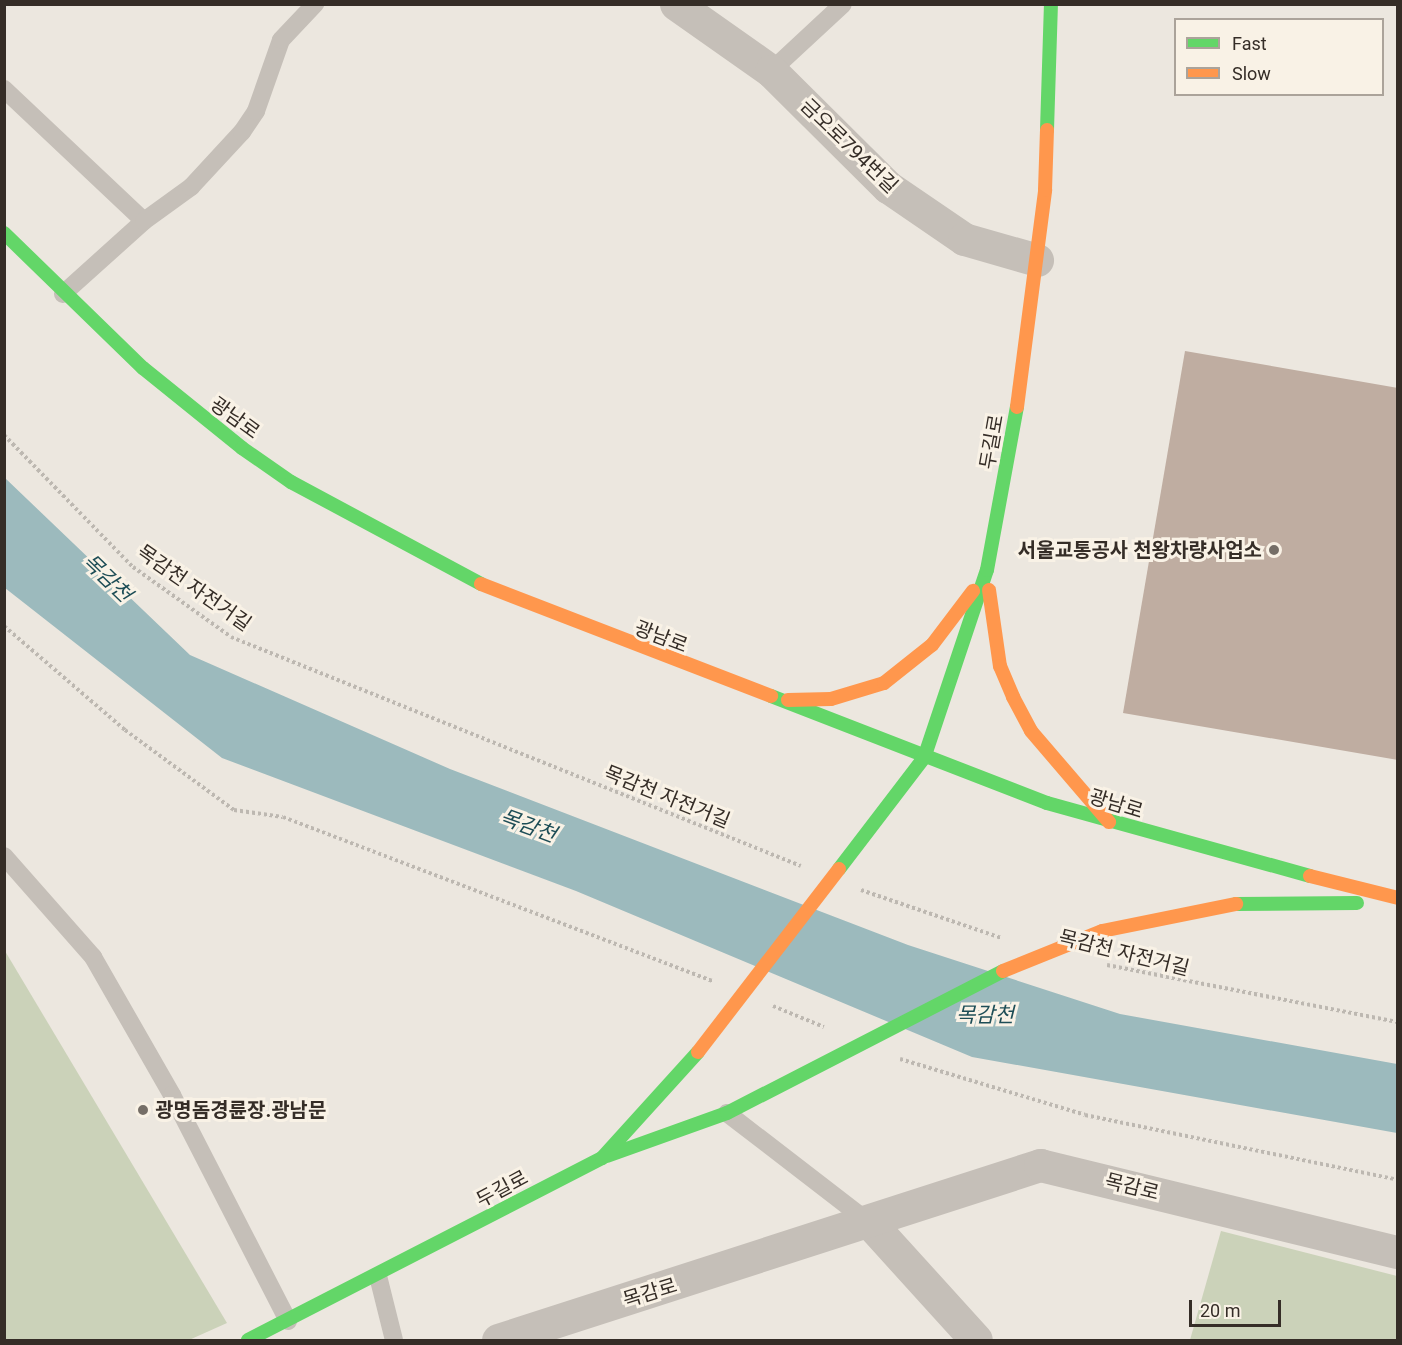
<!DOCTYPE html>
<html>
<head>
<meta charset="utf-8">
<style>
	body { margin:0 }
	#map { position:relative; width:1402px; height:1345px; overflow:hidden; background:#ece7df; font-family:Roboto,"Noto Sans KR",sans-serif }
	div>[style] { position:absolute }
	.green>* { inset:0; background:#cbd2b9 }
	.water>* { inset:0; background:#9cbabd }
	.building>* { inset:0; background:#bfada1 }
	.path>* { height:4px; margin-top:-2px; transform-origin:0; background:repeating-linear-gradient(90deg,#bdb8b1 0 3px,transparent 0 6px) }
	.lane>* { height:18px; margin:-9px; padding:0 9px; transform-origin:9px; border-radius:9px; background:#c5bfb8 }
	.street>* { height:33px; margin:-16.5px; padding:0 16.5px; transform-origin:16.5px; border-radius:16.5px; background:#c5bfb8 }
	.fast>* { height:14px; margin:-7px; padding:0 7px; transform-origin:7px; border-radius:7px; background:#63d668 }
	.slow>* { height:14px; margin:-7px; padding:0 7px; transform-origin:7px; border-radius:7px; background:#ff974d }
	.dots>* { width:16px; height:16px; translate:-50% -50%; box-sizing:border-box; border:3px solid #f9f2e6; border-radius:50% }
	span { translate:-50% -50%; white-space:nowrap; text-align:center; line-height:1.15; -webkit-text-stroke:6px #f9f2e6; paint-order:stroke }
	.street-label { font-size:20px; color:#352d27 }
	.poi-label { font-size:20px; color:#352d27; font-weight:700 }
	.right { translate:-100% -50%; text-align:right }
	.left { translate:0 -50%; text-align:left }
	.water-label { font-size:21px; color:#1d4d56; font-style:italic }
	.frame { position:absolute; inset:0; border:6px solid #352d27; pointer-events:none }
	.legend { position:absolute; left:1174px; top:18px; width:210px; height:78px; box-sizing:border-box; background:#f9f2e6; border:2px solid #aba39a; margin:0; padding:8px 10px; list-style:none; font-size:18px; color:#352d27 }
	.legend li { display:flex; align-items:center; gap:12px; height:30px }
	.legend b { width:30px; border:2px solid #aba39a }
	.scale { position:absolute; left:1189px; top:1300px; width:92px; height:27px; box-sizing:border-box; border:3px solid #352d27; border-top:0; padding-left:8px; font-size:18px; line-height:21px; white-space:nowrap; color:#352d27; -webkit-text-stroke:4px #f9f2e6; paint-order:stroke }
</style>
</head>
<body>
<div id="map">
	<div class="green">
		<i style="clip-path:polygon(4px 951px,5px 951px,227px 1323px,189px 1340px,5px 1340px)"></i>
		<i style="clip-path:polygon(1221px 1231px,1397px 1276px,1397px 1340px,1190px 1340px)"></i>
	</div>
	<div class="water">
		<i style="clip-path:polygon(4px 477px,190px 655px,450px 769px,908px 945px,1120px 1014px,1397px 1064px,1397px 1133px,972px 1057px,576px 891px,222px 758px,5px 588px)"></i>
	</div>
	<div class="building">
		<i style="clip-path:polygon(1185px 351px,1398px 388px,1398px 760px,1123px 713px)"></i>
	</div>
	<div class="path">
		<i style="left:4px;top:435px;width:185px;rotate:45.7deg"></i>
		<i style="left:133px;top:567px;width:120px;rotate:35.5deg"></i>
		<i style="left:231px;top:637px;width:614px;rotate:21.89deg"></i>
		<i style="left:4px;top:626px;width:160px;rotate:40.7deg"></i>
		<i style="left:125px;top:730px;width:135px;rotate:36.3deg"></i>
		<i style="left:234px;top:810px;width:49px;rotate:8.1deg"></i>
		<i style="left:283px;top:817px;width:460px;rotate:20.9deg"></i>
		<i style="left:861px;top:890px;width:148px;rotate:18.9deg"></i>
		<i style="left:1107px;top:965px;width:297px;rotate:11.1deg"></i>
		<i style="left:773px;top:1006px;width:55px;rotate:22.4deg"></i>
		<i style="left:900px;top:1059px;width:193px;rotate:16.8deg"></i>
		<i style="left:1085px;top:1115px;width:320px;rotate:11.7deg"></i>
	</div>
	<div class="lane">
		<i style="left:771px;top:71px;width:98px;rotate:-42.9deg"></i>
		<i style="left:4px;top:89px;width:192px;rotate:43.3deg"></i>
		<i style="left:144px;top:221px;width:109px;rotate:138deg"></i>
		<i style="left:144px;top:221px;width:58px;rotate:-35.9deg"></i>
		<i style="left:191px;top:187px;width:75px;rotate:-47.2deg"></i>
		<i style="left:242px;top:132px;width:25px;rotate:-56deg"></i>
		<i style="left:256px;top:111px;width:75px;rotate:-70.6deg"></i>
		<i style="left:281px;top:40px;width:50px;rotate:-46.6deg"></i>
		<i style="left:4px;top:856px;width:135px;rotate:48.6deg"></i>
		<i style="left:93px;top:957px;width:159px;rotate:60.2deg"></i>
		<i style="left:172px;top:1095px;width:254px;rotate:62.8deg"></i>
		<i style="left:727px;top:1113px;width:180px;rotate:37.6deg"></i>
		<i style="left:378px;top:1276px;width:66px;rotate:76deg"></i>
	</div>
	<div class="street">
		<i style="left:676px;top:4px;width:116px;rotate:35.2deg"></i>
		<i style="left:771px;top:71px;width:165px;rotate:44.8deg"></i>
		<i style="left:888px;top:187px;width:92px;rotate:34.4deg"></i>
		<i style="left:964px;top:239px;width:76px;rotate:16deg"></i>
		<i style="left:871px;top:1224px;width:156px;rotate:47.8deg"></i>
		<i style="left:498px;top:1340px;width:570px;rotate:-17.89deg"></i>
		<i style="left:1040px;top:1165px;width:368px;rotate:13.7deg"></i>
	</div>
	<div class="fast">
		<i style="left:1047px;top:130px;width:126px;rotate:-88.2deg"></i>
		<i style="left:4px;top:233px;width:194px;rotate:44.2deg"></i>
		<i style="left:143px;top:368px;width:127px;rotate:38.9deg"></i>
		<i style="left:242px;top:448px;width:60px;rotate:34.8deg"></i>
		<i style="left:291px;top:482px;width:216px;rotate:28.2deg"></i>
		<i style="left:771px;top:696px;width:296px;rotate:21.2deg"></i>
		<i style="left:1047px;top:803px;width:273px;rotate:15.5deg"></i>
		<i style="left:839px;top:869px;width:140px;rotate:-52.6deg"></i>
		<i style="left:924px;top:758px;width:198px;rotate:-71.5deg"></i>
		<i style="left:987px;top:570px;width:166px;rotate:-79.6deg"></i>
		<i style="left:1236px;top:904px;width:121px;rotate:-0.5deg"></i>
		<i style="left:607px;top:1156px;width:127px;rotate:-19.7deg"></i>
		<i style="left:727px;top:1113px;width:310px;rotate:-27.2deg"></i>
		<i style="left:248px;top:1340px;width:398px;rotate:-27.2deg"></i>
		<i style="left:602px;top:1158px;width:143px;rotate:-47.8deg"></i>
	</div>
	<div class="slow">
		<i style="left:1017px;top:407px;width:219px;rotate:-82.6deg"></i>
		<i style="left:1045px;top:190px;width:60px;rotate:-88.1deg"></i>
		<i style="left:481px;top:584px;width:311px;rotate:21.1deg"></i>
		<i style="left:989px;top:590px;width:77px;rotate:81.8deg"></i>
		<i style="left:1000px;top:666px;width:34px;rotate:67deg"></i>
		<i style="left:1013px;top:697px;width:38px;rotate:62deg"></i>
		<i style="left:1031px;top:731px;width:120px;rotate:49.4deg"></i>
		<i style="left:788px;top:700px;width:43px;rotate:-1.3deg"></i>
		<i style="left:831px;top:699px;width:55px;rotate:-16.8deg"></i>
		<i style="left:884px;top:683px;width:61px;rotate:-38.4deg"></i>
		<i style="left:932px;top:645px;width:68px;rotate:-52.8deg"></i>
		<i style="left:1310px;top:876px;width:91px;rotate:14deg"></i>
		<i style="left:1003px;top:971px;width:107px;rotate:-22deg"></i>
		<i style="left:1102px;top:931px;width:137px;rotate:-11.4deg"></i>
		<i style="left:698px;top:1052px;width:231px;rotate:-52.4deg"></i>
	</div>
	<div class="dots">
		<i style="left:1274px;top:550px;background:#756e67"></i>
		<i style="left:143px;top:1110px;background:#756e67"></i>
	</div>
	<div class="street-label">
		<span style="left:849px;top:146px;rotate:44deg">금오로794번길</span>
		<span style="left:235px;top:418px;rotate:36deg">광남로</span>
		<span style="left:992px;top:442px;rotate:-80deg">두길로</span>
		<span style="left:194px;top:588px;rotate:35deg">목감천 자전거길</span>
		<span style="left:661px;top:637px;rotate:21deg">광남로</span>
		<span style="left:667px;top:797px;rotate:22deg">목감천 자전거길</span>
		<span style="left:1116px;top:804px;rotate:17deg">광남로</span>
		<span style="left:1124px;top:953px;rotate:14deg">목감천 자전거길</span>
		<span style="left:1132px;top:1187px;rotate:14deg">목감로</span>
		<span style="left:502px;top:1189px;rotate:-28deg">두길로</span>
		<span style="left:650px;top:1293px;rotate:-17deg">목감로</span>
	</div>
	<div class="poi-label">
		<span class="right" style="left:1262px;top:550px">서울교통공사 천왕차량사업소</span>
		<span class="left" style="left:155px;top:1110px">광명돔경륜장.광남문</span>
	</div>
	<div class="water-label">
		<span style="left:107px;top:578px;rotate:44deg">목감천</span>
		<span style="left:528px;top:826px;rotate:20deg">목감천</span>
		<span style="left:985px;top:1015px">목감천</span>
	</div>
	<div class="frame"></div>
	<ul class="legend">
	<li><b style="height:8px;background:#63d668"></b>Fast</li>
	<li><b style="height:8px;background:#ff974d"></b>Slow</li>
	</ul>
	<div class="scale">20 m</div>
</div>
</body>
</html>
